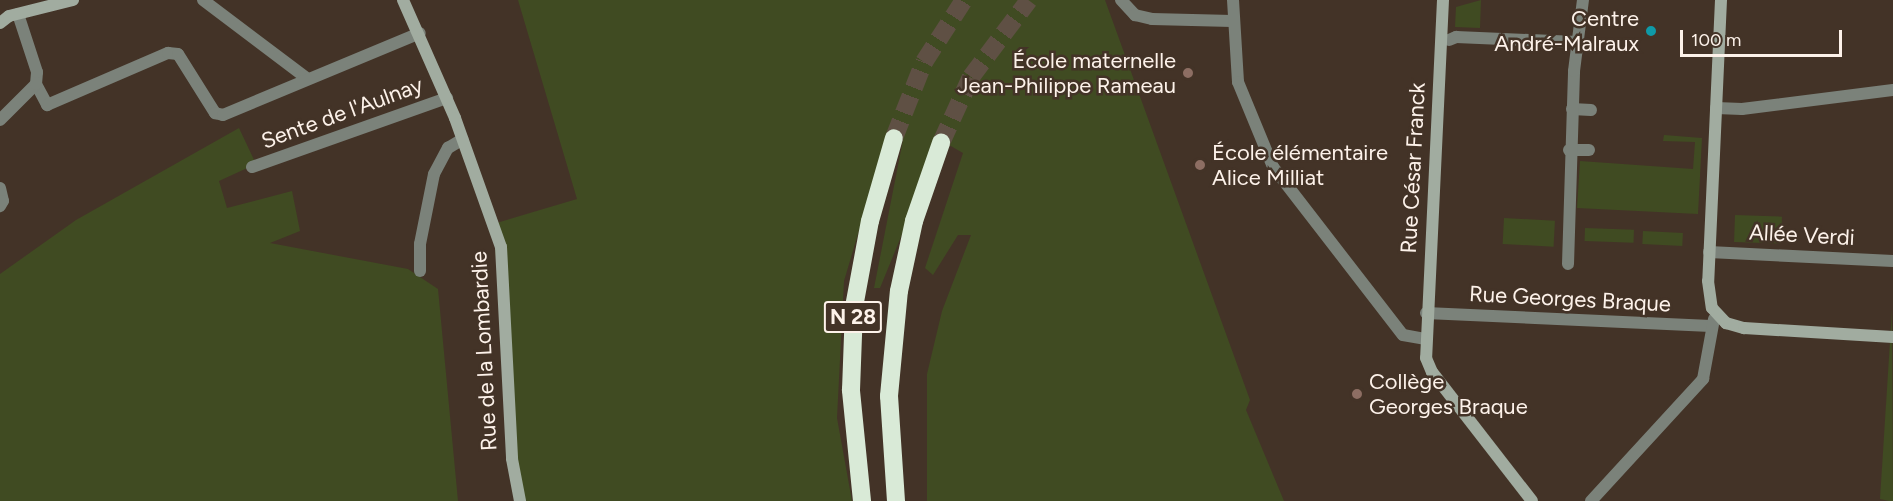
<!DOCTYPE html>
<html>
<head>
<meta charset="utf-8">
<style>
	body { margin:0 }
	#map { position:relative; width:1893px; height:501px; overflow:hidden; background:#433327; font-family:Figtree,sans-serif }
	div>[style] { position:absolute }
	.green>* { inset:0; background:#404b22; transform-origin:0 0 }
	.highway-tunnel>* { height:18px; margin-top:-9px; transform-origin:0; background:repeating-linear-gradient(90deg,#5f5044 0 18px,transparent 0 27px) }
	.street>* { height:12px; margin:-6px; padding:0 6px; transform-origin:6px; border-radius:6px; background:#7b827a }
	.secondary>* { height:12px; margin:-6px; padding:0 6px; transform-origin:6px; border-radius:6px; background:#a1aca0 }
	.highway>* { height:18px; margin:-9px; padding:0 9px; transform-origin:9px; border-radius:9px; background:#d9ead7 }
	.dots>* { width:16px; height:16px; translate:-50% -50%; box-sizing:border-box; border:3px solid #433327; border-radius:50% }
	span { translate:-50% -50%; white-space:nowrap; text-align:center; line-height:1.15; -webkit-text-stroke:5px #433327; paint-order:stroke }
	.shield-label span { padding:2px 4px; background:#433327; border:2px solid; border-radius:4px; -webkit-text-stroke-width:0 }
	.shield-label { font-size:21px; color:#fdf2ea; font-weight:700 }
	.poi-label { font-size:22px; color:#fdf2ea }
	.right { translate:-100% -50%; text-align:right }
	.left { translate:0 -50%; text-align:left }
	.street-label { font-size:22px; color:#fdf2ea }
	.scale { position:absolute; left:1680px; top:30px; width:162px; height:27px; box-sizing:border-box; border:3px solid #fdf2ea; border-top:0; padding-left:8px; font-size:18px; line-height:21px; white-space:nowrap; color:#fdf2ea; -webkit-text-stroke:4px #433327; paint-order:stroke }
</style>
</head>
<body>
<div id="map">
	<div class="green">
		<i style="clip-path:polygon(518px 0,1105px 0,1250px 400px,1246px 410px,1284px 501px,927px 501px,927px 374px,942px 311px,971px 235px,958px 235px,933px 275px,925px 268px,963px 153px,935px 137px,907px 222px,880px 288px,874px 288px,903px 140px,887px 136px,844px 281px,837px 418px,852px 501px,518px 501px,493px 224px,577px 199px)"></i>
		<i style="clip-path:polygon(1481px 0,1480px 28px,1455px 27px,1456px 7px)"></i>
		<i style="clip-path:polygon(239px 128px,256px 164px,219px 181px,227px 208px,292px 191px,300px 231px,270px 243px,408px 269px,438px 289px,458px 501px,0 501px,0 274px,76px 220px)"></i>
		<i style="clip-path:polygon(1664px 135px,1702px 138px,1698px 214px,1577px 208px,1580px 161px,1693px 169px,1695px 142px,1663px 141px)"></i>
		<i style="left:1735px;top:215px;width:47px;height:27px;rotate:2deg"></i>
		<i style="left:1504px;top:218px;width:51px;height:26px;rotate:3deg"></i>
		<i style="left:1585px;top:228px;width:49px;height:13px;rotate:2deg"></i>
		<i style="left:1643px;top:231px;width:40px;height:13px;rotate:3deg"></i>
		<i style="clip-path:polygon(1892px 310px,1893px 501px,1889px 501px,1880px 499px)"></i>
	</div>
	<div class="highway-tunnel">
		<i style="left:894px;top:138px;width:82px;rotate:-68.5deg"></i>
		<i style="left:924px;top:62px;width:74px;rotate:-57.2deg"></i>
		<i style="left:941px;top:143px;width:72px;rotate:-65.6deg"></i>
		<i style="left:971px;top:77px;width:96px;rotate:-53deg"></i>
	</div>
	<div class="street">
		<i style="left:203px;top:0;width:131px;rotate:37deg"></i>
		<i style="left:1121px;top:0;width:21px;rotate:47deg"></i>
		<i style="left:1135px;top:15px;width:17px;rotate:13deg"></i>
		<i style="left:1152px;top:19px;width:80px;rotate:1.4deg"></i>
		<i style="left:1233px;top:0;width:82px;rotate:86.5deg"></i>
		<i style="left:1238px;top:82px;width:92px;rotate:67.6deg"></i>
		<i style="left:1273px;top:167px;width:212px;rotate:52.3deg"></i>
		<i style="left:1403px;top:335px;width:22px;rotate:10deg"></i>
		<i style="left:1449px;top:40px;width:8px;rotate:-23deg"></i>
		<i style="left:1456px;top:37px;width:121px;rotate:2.4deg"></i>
		<i style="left:36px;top:84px;width:24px;rotate:62deg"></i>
		<i style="left:47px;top:105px;width:132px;rotate:-23.3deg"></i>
		<i style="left:168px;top:53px;width:10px;rotate:6deg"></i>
		<i style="left:178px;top:54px;width:70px;rotate:57.9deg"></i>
		<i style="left:215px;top:113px;width:8px;rotate:14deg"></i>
		<i style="left:223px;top:115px;width:213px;rotate:-22.6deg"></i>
		<i style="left:1716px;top:108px;width:26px;rotate:2deg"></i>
		<i style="left:1742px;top:109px;width:152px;rotate:-7.2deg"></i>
		<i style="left:1572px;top:109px;width:19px;rotate:3deg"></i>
		<i style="left:0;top:120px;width:51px;rotate:-45deg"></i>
		<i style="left:36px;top:84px;width:12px;rotate:-85deg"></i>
		<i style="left:37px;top:72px;width:61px;rotate:-108.1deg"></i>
		<i style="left:1569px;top:150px;width:20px"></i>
		<i style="left:252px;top:167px;width:207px;rotate:-19.5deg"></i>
		<i style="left:0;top:188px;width:13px;rotate:77deg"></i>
		<i style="left:3px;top:201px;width:6px;rotate:121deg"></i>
		<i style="left:1709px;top:252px;width:184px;rotate:2.8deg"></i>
		<i style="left:1568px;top:264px;width:193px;rotate:-88.2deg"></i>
		<i style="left:1574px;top:71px;width:72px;rotate:-82.8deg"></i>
		<i style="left:420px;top:271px;width:27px;rotate:-90deg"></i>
		<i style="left:420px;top:244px;width:71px;rotate:-78.7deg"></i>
		<i style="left:434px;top:174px;width:30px;rotate:-62deg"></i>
		<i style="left:448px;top:148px;width:17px;rotate:-31deg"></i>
		<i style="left:1426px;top:313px;width:285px;rotate:2.6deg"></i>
		<i style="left:1591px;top:501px;width:166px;rotate:-47.4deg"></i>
		<i style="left:1703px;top:379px;width:61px;rotate:-79.6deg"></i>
	</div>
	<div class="secondary">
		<i style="left:403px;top:0;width:129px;rotate:66.2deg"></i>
		<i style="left:455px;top:118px;width:137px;rotate:70.4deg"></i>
		<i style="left:501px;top:247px;width:212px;rotate:87deg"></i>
		<i style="left:512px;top:459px;width:43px;rotate:79.2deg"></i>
		<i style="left:1443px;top:0;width:358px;rotate:92.7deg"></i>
		<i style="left:1426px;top:358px;width:15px;rotate:67deg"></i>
		<i style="left:1432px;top:372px;width:163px;rotate:52.2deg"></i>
		<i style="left:1721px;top:0;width:281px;rotate:92.6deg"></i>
		<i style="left:1708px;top:281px;width:27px;rotate:82deg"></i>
		<i style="left:1712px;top:308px;width:21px;rotate:47deg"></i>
		<i style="left:1726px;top:323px;width:19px;rotate:16deg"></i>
		<i style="left:1744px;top:328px;width:149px;rotate:3.5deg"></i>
		<i style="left:0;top:23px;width:11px;rotate:-38deg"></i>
		<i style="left:9px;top:16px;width:66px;rotate:-14deg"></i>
	</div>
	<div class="highway">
		<i style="left:862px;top:501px;width:112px;rotate:-95.7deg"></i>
		<i style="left:851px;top:390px;width:83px;rotate:-87.9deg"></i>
		<i style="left:854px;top:307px;width:87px;rotate:-79.5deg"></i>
		<i style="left:870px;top:221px;width:86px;rotate:-73.9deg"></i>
		<i style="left:896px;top:501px;width:105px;rotate:-93.8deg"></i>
		<i style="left:889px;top:396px;width:105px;rotate:-84.6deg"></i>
		<i style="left:899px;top:291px;width:72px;rotate:-77.9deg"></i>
		<i style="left:914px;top:221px;width:83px;rotate:-70.9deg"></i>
	</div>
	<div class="dots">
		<i style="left:1651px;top:31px;background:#0f9aa8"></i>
		<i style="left:1188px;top:73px;background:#8d6e63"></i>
		<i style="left:1200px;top:165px;background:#8d6e63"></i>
		<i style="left:1357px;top:394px;background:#8d6e63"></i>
	</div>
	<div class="shield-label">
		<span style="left:853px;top:317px">N 28</span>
	</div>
	<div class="poi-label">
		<span class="right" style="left:1639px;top:31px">Centre<br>André-Malraux</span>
		<span class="right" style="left:1176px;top:73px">École maternelle<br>Jean-Philippe Rameau</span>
		<span class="left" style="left:1212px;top:165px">École élémentaire<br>Alice Milliat</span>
		<span class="left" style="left:1369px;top:394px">Collège<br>Georges Braque</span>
	</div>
	<div class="street-label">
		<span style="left:342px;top:113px;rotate:-20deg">Sente de l'Aulnay</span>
		<span style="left:1413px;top:168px;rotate:-87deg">Rue César Franck</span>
		<span style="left:1802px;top:235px;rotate:3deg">Allée Verdi</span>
		<span style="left:1570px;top:299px;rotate:3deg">Rue Georges Braque</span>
		<span style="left:484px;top:351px;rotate:-93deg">Rue de la Lombardie</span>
	</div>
	<div class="scale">100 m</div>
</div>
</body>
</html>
